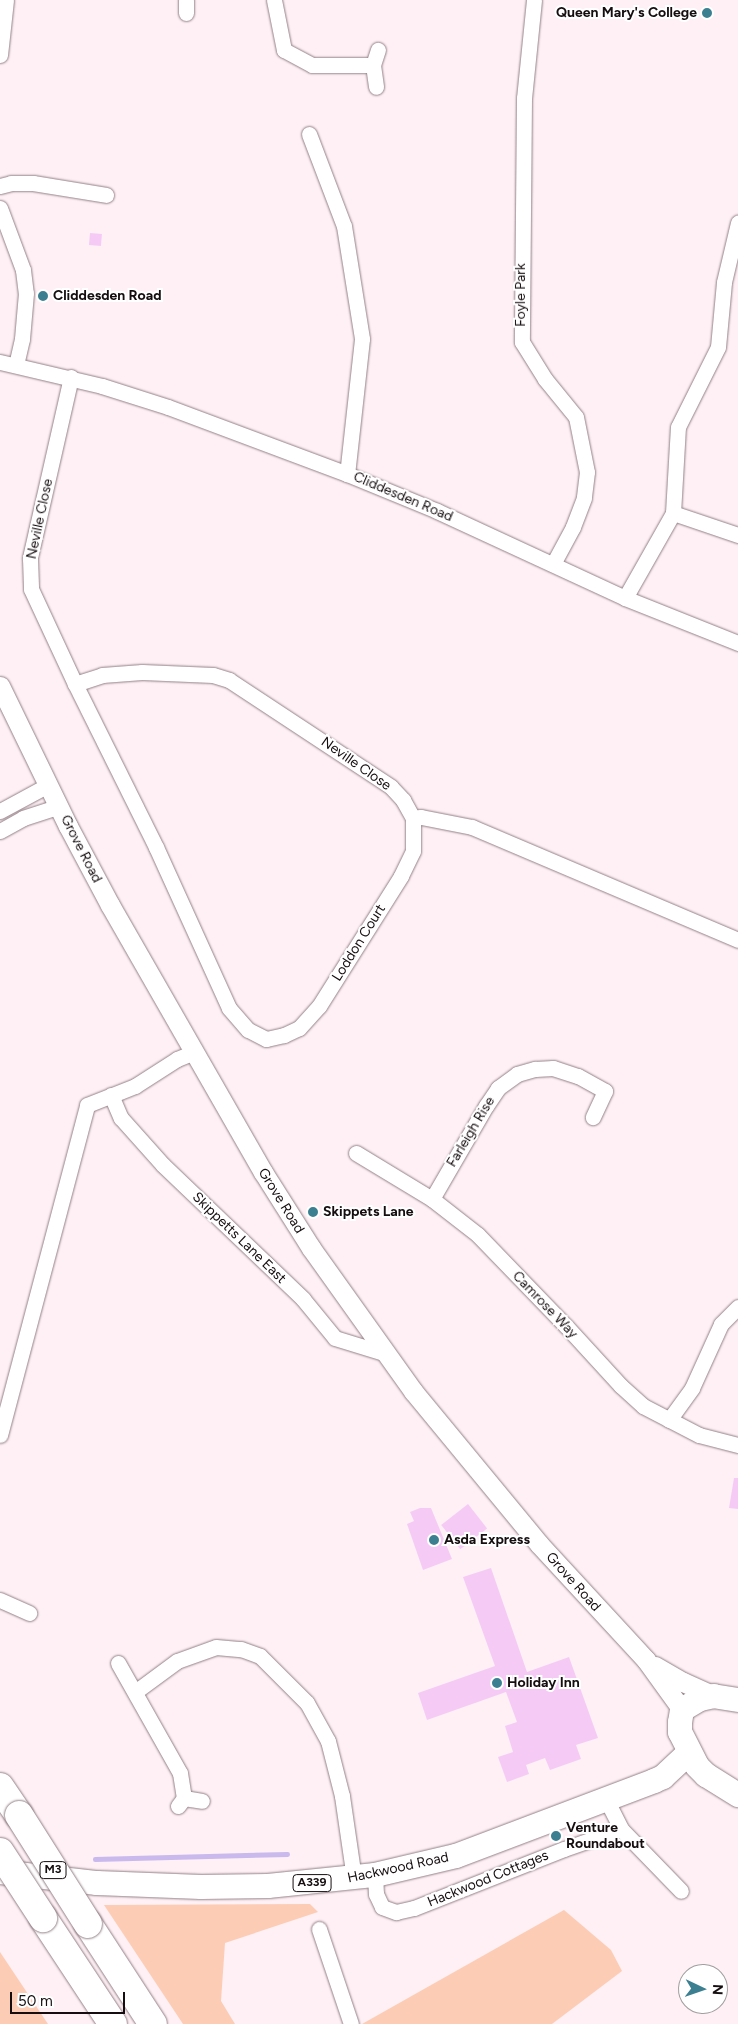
<!DOCTYPE html>
<html>
<head>
<meta charset="utf-8">
<style>
	body { margin:0 }
	#map { position:relative; width:738px; height:2024px; overflow:hidden; background:#fef0f5; font-family:Figtree,sans-serif }
	div>[style] { position:absolute }
	.green>* { inset:0; background:#fdccb5 }
	.stream>* { height:4.5px; margin:-2.25px; padding:0 2.25px; transform-origin:2.25px; border-radius:2.25px; background:#c9b9ed }
	.building>* { inset:0; background:#f5cbf6; transform-origin:0 0 }
	.roads { filter:drop-shadow(0 0 1px #948088) drop-shadow(0 0 1px #948088) }
	.minor>* { height:15px; margin:-7.5px; padding:0 7.5px; transform-origin:7.5px; border-radius:7.5px; background:#fff }
	.tertiary>* { height:19px; margin:-9.5px; padding:0 9.5px; transform-origin:9.5px; border-radius:9.5px; background:#fff }
	.primary>* { height:24px; margin:-12px; padding:0 12px; transform-origin:12px; border-radius:12px; background:#fff }
	.motorway>* { height:28px; margin:-14px; padding:0 14px; transform-origin:14px; border-radius:14px; background:#fff }
	.bridges { filter:drop-shadow(0 0 1px #948088) drop-shadow(0 0 1px #948088) }
	.motorway-bridge>* { height:28px; margin:-14px; padding:0 14px; transform-origin:14px; border-radius:14px; background:#fff }
	.dots>* { width:14px; height:14px; translate:-50% -50%; box-sizing:border-box; border:2px solid #fff; border-radius:50% }
	span { translate:-50% -50%; white-space:nowrap; text-align:center; line-height:1.15; -webkit-text-stroke:4px #fff; paint-order:stroke }
	.shield-label span { padding:1px 4px; background:#fff; border:1px solid; border-radius:4px; -webkit-text-stroke-width:0 }
	.shield-label { font-size:12px; color:#150d10; font-weight:700 }
	.poi-label { font-size:14px; color:#150d10; font-weight:700 }
	.right { translate:-100% -50%; text-align:right }
	.left { translate:0 -50%; text-align:left }
	.street-label { font-size:14px; color:#150d10 }
	.north { position:absolute; left:678px; top:1964px; width:50px; height:50px; box-sizing:border-box; background:#fff; border:1px solid #a19e9f; border-radius:50%; rotate:93deg; font-size:14px; font-weight:700; line-height:20px; text-align:center; color:#150d10 }
	.north::after { content:''; display:block; margin:auto; width:18px; height:22px; background:#3c7f90; clip-path:polygon(50% 0,100% 100%,50% 72%,0 100%) }
	.scale { position:absolute; left:10px; top:1992px; width:115px; height:22px; box-sizing:border-box; border:2px solid #150d10; border-top:0; padding-left:6px; font-size:15px; line-height:18px; white-space:nowrap; color:#150d10; -webkit-text-stroke:4px #fff; paint-order:stroke }
</style>
</head>
<body>
<div id="map">
	<div class="green">
		<i style="clip-path:polygon(310px 1904px,318px 1912px,225px 1943px,221px 2001px,235px 2024px,183px 2024px,104px 1905px)"></i>
		<i style="clip-path:polygon(564px 1910px,611px 1950px,622px 1971px,552px 2024px,362px 2024px)"></i>
		<i style="clip-path:polygon(0 1952px,48px 2024px,0 2024px)"></i>
	</div>
	<div class="stream">
		<i style="left:95px;top:1859px;width:192px;rotate:-1.5deg"></i>
	</div>
	<div class="building">
		<i style="left:90px;top:233px;width:12px;height:12px;rotate:5deg"></i>
		<i style="clip-path:polygon(734px 1478px,738px 1478px,738px 1509px,729px 1508px)"></i>
		<i style="left:468px;top:1504px;width:31px;height:34px;rotate:52deg"></i>
		<i style="clip-path:polygon(420px 1508px,431px 1508px,452px 1559px,423px 1570px,407px 1524px,414px 1521px,410px 1512px)"></i>
		<i style="clip-path:polygon(491px 1568px,527px 1672px,569px 1657px,598px 1738px,576px 1745px,581px 1759px,550px 1770px,545px 1758px,526px 1765px,529px 1774px,507px 1782px,498px 1757px,513px 1752px,505px 1726px,517px 1722px,506px 1692px,427px 1720px,418px 1693px,495px 1666px,463px 1577px)"></i>
	</div>
	<div class="roads">
		<div class="minor">
			<i style="left:274px;top:0;width:51px;rotate:78.7deg"></i>
			<i style="left:284px;top:50px;width:32px;rotate:28deg"></i>
			<i style="left:312px;top:65px;width:61px"></i>
			<i style="left:373px;top:65px;width:16px;rotate:-72deg"></i>
			<i style="left:534px;top:0;width:99px;rotate:95.8deg"></i>
			<i style="left:524px;top:98px;width:244px;rotate:90.5deg"></i>
			<i style="left:522px;top:342px;width:44px;rotate:58.1deg"></i>
			<i style="left:545px;top:379px;width:49px;rotate:50.8deg"></i>
			<i style="left:576px;top:417px;width:56px;rotate:78.7deg"></i>
			<i style="left:587px;top:472px;width:26px;rotate:97deg"></i>
			<i style="left:584px;top:498px;width:31px;rotate:111deg"></i>
			<i style="left:573px;top:527px;width:42px;rotate:118.4deg"></i>
			<i style="left:186px;top:13px;width:13px;rotate:-90deg"></i>
			<i style="left:0;top:55px;width:55px;rotate:-83.8deg"></i>
			<i style="left:373px;top:65px;width:22px;rotate:82deg"></i>
			<i style="left:309px;top:134px;width:98px;rotate:69.2deg"></i>
			<i style="left:344px;top:226px;width:114px;rotate:80.9deg"></i>
			<i style="left:362px;top:339px;width:136px;rotate:96.3deg"></i>
			<i style="left:0;top:186px;width:11px;rotate:-15deg"></i>
			<i style="left:11px;top:183px;width:22px"></i>
			<i style="left:33px;top:183px;width:74px;rotate:9.3deg"></i>
			<i style="left:0;top:208px;width:66px;rotate:69.6deg"></i>
			<i style="left:23px;top:270px;width:23px;rotate:83deg"></i>
			<i style="left:26px;top:293px;width:46px;rotate:95deg"></i>
			<i style="left:22px;top:339px;width:26px;rotate:103deg"></i>
			<i style="left:0;top:362px;width:105px;rotate:13.2deg"></i>
			<i style="left:102px;top:386px;width:69px;rotate:17.7deg"></i>
			<i style="left:168px;top:407px;width:191px;rotate:20.5deg"></i>
			<i style="left:347px;top:474px;width:97px;rotate:22.3deg"></i>
			<i style="left:437px;top:511px;width:207px;rotate:24.8deg"></i>
			<i style="left:625px;top:598px;width:122px;rotate:21.7deg"></i>
			<i style="left:71px;top:377px;width:186px;rotate:102.8deg"></i>
			<i style="left:30px;top:558px;width:31px;rotate:88deg"></i>
			<i style="left:31px;top:589px;width:105px;rotate:65.1deg"></i>
			<i style="left:75px;top:684px;width:28px;rotate:-18deg"></i>
			<i style="left:102px;top:675px;width:40px;rotate:-4.3deg"></i>
			<i style="left:142px;top:672px;width:71px;rotate:2.4deg"></i>
			<i style="left:213px;top:675px;width:17px;rotate:17deg"></i>
			<i style="left:229px;top:680px;width:194px;rotate:33.4deg"></i>
			<i style="left:391px;top:787px;width:18px;rotate:47deg"></i>
			<i style="left:403px;top:800px;width:21px;rotate:61deg"></i>
			<i style="left:413px;top:818px;width:33px;rotate:90deg"></i>
			<i style="left:413px;top:851px;width:28px;rotate:116deg"></i>
			<i style="left:401px;top:876px;width:154px;rotate:122.2deg"></i>
			<i style="left:319px;top:1006px;width:30px;rotate:132deg"></i>
			<i style="left:299px;top:1028px;width:17px;rotate:155deg"></i>
			<i style="left:284px;top:1035px;width:18px;rotate:167deg"></i>
			<i style="left:266px;top:1039px;width:20px;rotate:-153deg"></i>
			<i style="left:248px;top:1030px;width:29px;rotate:-131deg"></i>
			<i style="left:229px;top:1008px;width:177px;rotate:-114.4deg"></i>
			<i style="left:156px;top:847px;width:182px;rotate:-116.4deg"></i>
			<i style="left:673px;top:513px;width:69px;rotate:18.7deg"></i>
			<i style="left:625px;top:598px;width:98px;rotate:-60.5deg"></i>
			<i style="left:673px;top:513px;width:86px;rotate:-86.7deg"></i>
			<i style="left:678px;top:427px;width:89px;rotate:-63.4deg"></i>
			<i style="left:718px;top:347px;width:65px;rotate:-84.7deg"></i>
			<i style="left:724px;top:282px;width:61px;rotate:-76.7deg"></i>
			<i style="left:0;top:811px;width:55px;rotate:-28.4deg"></i>
			<i style="left:413px;top:818px;width:8px;rotate:-7deg"></i>
			<i style="left:421px;top:817px;width:52px;rotate:11.1deg"></i>
			<i style="left:472px;top:827px;width:289px;rotate:23deg"></i>
			<i style="left:0;top:831px;width:26px;rotate:-29deg"></i>
			<i style="left:23px;top:818px;width:38px;rotate:-18deg"></i>
			<i style="left:111px;top:1095px;width:25px;rotate:67deg"></i>
			<i style="left:121px;top:1118px;width:63px;rotate:48.2deg"></i>
			<i style="left:163px;top:1165px;width:194px;rotate:43.7deg"></i>
			<i style="left:303px;top:1299px;width:50px;rotate:50.6deg"></i>
			<i style="left:335px;top:1338px;width:54px;rotate:17.1deg"></i>
			<i style="left:356px;top:1153px;width:89px;rotate:31.2deg"></i>
			<i style="left:432px;top:1199px;width:58px;rotate:38deg"></i>
			<i style="left:478px;top:1235px;width:127px;rotate:46deg"></i>
			<i style="left:566px;top:1326px;width:81px;rotate:47.5deg"></i>
			<i style="left:621px;top:1386px;width:30px;rotate:42deg"></i>
			<i style="left:643px;top:1406px;width:63px;rotate:27.4deg"></i>
			<i style="left:699px;top:1435px;width:40px;rotate:14.4deg"></i>
			<i style="left:432px;top:1199px;width:108px;rotate:-59.9deg"></i>
			<i style="left:486px;top:1106px;width:22px;rotate:-56deg"></i>
			<i style="left:498px;top:1088px;width:24px;rotate:-36deg"></i>
			<i style="left:517px;top:1074px;width:19px;rotate:-16deg"></i>
			<i style="left:535px;top:1069px;width:18px;rotate:-3deg"></i>
			<i style="left:553px;top:1068px;width:26px;rotate:18deg"></i>
			<i style="left:578px;top:1076px;width:31px;rotate:29deg"></i>
			<i style="left:605px;top:1091px;width:29px;rotate:115deg"></i>
			<i style="left:669px;top:1420px;width:39px;rotate:-54deg"></i>
			<i style="left:692px;top:1388px;width:70px;rotate:-65.6deg"></i>
			<i style="left:721px;top:1324px;width:24px;rotate:-45deg"></i>
			<i style="left:0;top:1435px;width:341px;rotate:-75.2deg"></i>
			<i style="left:87px;top:1105px;width:52px;rotate:-21.6deg"></i>
			<i style="left:135px;top:1086px;width:50px;rotate:-32.7deg"></i>
			<i style="left:177px;top:1059px;width:18px;rotate:-22deg"></i>
			<i style="left:0;top:1600px;width:32px;rotate:24deg"></i>
			<i style="left:118px;top:1663px;width:126px;rotate:60.6deg"></i>
			<i style="left:180px;top:1773px;width:25px;rotate:81deg"></i>
			<i style="left:135px;top:1692px;width:52px;rotate:-36.4deg"></i>
			<i style="left:177px;top:1661px;width:41px;rotate:-19.7deg"></i>
			<i style="left:216px;top:1647px;width:25px;rotate:5deg"></i>
			<i style="left:241px;top:1649px;width:20px;rotate:20deg"></i>
			<i style="left:260px;top:1656px;width:66px;rotate:45deg"></i>
			<i style="left:307px;top:1703px;width:43px;rotate:61.1deg"></i>
			<i style="left:328px;top:1741px;width:57px;rotate:75.7deg"></i>
			<i style="left:342px;top:1796px;width:83px;rotate:81.7deg"></i>
			<i style="left:606px;top:1799px;width:34px;rotate:63deg"></i>
			<i style="left:621px;top:1829px;width:86px;rotate:45.9deg"></i>
			<i style="left:178px;top:1806px;width:10px;rotate:-53deg"></i>
			<i style="left:184px;top:1798px;width:18px;rotate:9deg"></i>
			<i style="left:375px;top:1875px;width:19px;rotate:87deg"></i>
			<i style="left:376px;top:1894px;width:14px;rotate:65deg"></i>
			<i style="left:382px;top:1907px;width:15px;rotate:20deg"></i>
			<i style="left:396px;top:1912px;width:18px;rotate:-13deg"></i>
			<i style="left:414px;top:1908px;width:161px;rotate:-21.5deg"></i>
			<i style="left:564px;top:1849px;width:60px;rotate:-19.3deg"></i>
			<i style="left:319px;top:1929px;width:100px;rotate:71.4deg"></i>
		</div>
		<div class="tertiary">
			<i style="left:0;top:686px;width:156px;rotate:64.1deg"></i>
			<i style="left:68px;top:826px;width:89px;rotate:62deg"></i>
			<i style="left:110px;top:905px;width:308px;rotate:60.2deg"></i>
			<i style="left:263px;top:1172px;width:90px;rotate:57.7deg"></i>
			<i style="left:311px;top:1248px;width:176px;rotate:54.5deg"></i>
			<i style="left:413px;top:1391px;width:198px;rotate:50.5deg"></i>
			<i style="left:539px;top:1544px;width:158px;rotate:47.3deg"></i>
			<i style="left:646px;top:1660px;width:62px;rotate:54.2deg"></i>
			<i style="left:655px;top:1666px;width:32px;rotate:30deg"></i>
			<i style="left:683px;top:1682px;width:34px;rotate:24deg"></i>
		</div>
		<div class="primary">
			<i style="left:738px;top:1700px;width:24px;rotate:-171deg"></i>
			<i style="left:714px;top:1696px;width:14px;rotate:168deg"></i>
			<i style="left:700px;top:1699px;width:21px;rotate:149deg"></i>
			<i style="left:682px;top:1710px;width:12px;rotate:99deg"></i>
			<i style="left:680px;top:1722px;width:10px;rotate:90deg"></i>
			<i style="left:680px;top:1732px;width:38px;rotate:63deg"></i>
			<i style="left:697px;top:1766px;width:13px;rotate:45deg"></i>
			<i style="left:706px;top:1775px;width:38px;rotate:32deg"></i>
			<i style="left:0;top:1872px;width:98px;rotate:6.5deg"></i>
			<i style="left:97px;top:1883px;width:104px;rotate:2.2deg"></i>
			<i style="left:201px;top:1887px;width:67px;rotate:-0.9deg"></i>
			<i style="left:268px;top:1886px;width:108px;rotate:-5.9deg"></i>
			<i style="left:375px;top:1875px;width:83px;rotate:-13.2deg"></i>
			<i style="left:456px;top:1856px;width:212px;rotate:-20.7deg"></i>
			<i style="left:654px;top:1781px;width:10px;rotate:-24deg"></i>
			<i style="left:663px;top:1777px;width:35px;rotate:-43deg"></i>
		</div>
		<div class="motorway">
			<i style="left:0;top:1787px;width:34px;rotate:56deg"></i>
			<i style="left:43px;top:1918px;width:127px;rotate:56.6deg"></i>
			<i style="left:88px;top:1924px;width:119px;rotate:57deg"></i>
		</div>
	</div>
	<div class="bridges">
		<div class="motorway-bridge">
			<i style="left:19px;top:1815px;width:129px;rotate:57.7deg"></i>
			<i style="left:0;top:1852px;width:79px;rotate:56.9deg"></i>
		</div>
	</div>
	<div class="dots">
		<i style="left:707px;top:13px;background:#3c7f90"></i>
		<i style="left:43px;top:296px;background:#3c7f90"></i>
		<i style="left:313px;top:1212px;background:#3c7f90"></i>
		<i style="left:434px;top:1540px;background:#3c7f90"></i>
		<i style="left:497px;top:1683px;background:#3c7f90"></i>
		<i style="left:556px;top:1836px;background:#3c7f90"></i>
	</div>
	<div class="shield-label">
		<span style="left:53px;top:1870px">M3</span>
		<span style="left:312px;top:1883px">A339</span>
	</div>
	<div class="poi-label">
		<span class="right" style="left:697px;top:13px">Queen Mary's College</span>
		<span class="left" style="left:53px;top:296px">Cliddesden Road</span>
		<span class="left" style="left:323px;top:1212px">Skippets Lane</span>
		<span class="left" style="left:444px;top:1540px">Asda Express</span>
		<span class="left" style="left:507px;top:1683px">Holiday Inn</span>
		<span class="left" style="left:566px;top:1836px">Venture<br>Roundabout</span>
	</div>
	<div class="street-label">
		<span style="left:521px;top:295px;rotate:-90deg">Foyle Park</span>
		<span style="left:403px;top:497px;rotate:23deg">Cliddesden Road</span>
		<span style="left:40px;top:519px;rotate:-78deg">Neville Close</span>
		<span style="left:356px;top:764px;rotate:35deg">Neville Close</span>
		<span style="left:81px;top:849px;rotate:63deg">Grove Road</span>
		<span style="left:359px;top:943px;rotate:-58deg">Loddon Court</span>
		<span style="left:471px;top:1132px;rotate:-59deg">Farleigh Rise</span>
		<span style="left:281px;top:1201px;rotate:58deg">Grove Road</span>
		<span style="left:239px;top:1238px;rotate:44deg">Skippetts Lane East</span>
		<span style="left:545px;top:1305px;rotate:46deg">Camrose Way</span>
		<span style="left:573px;top:1582px;rotate:48deg">Grove Road</span>
		<span style="left:398px;top:1868px;rotate:-12deg">Hackwood Road</span>
		<span style="left:488px;top:1879px;rotate:-22deg">Hackwood Cottages</span>
	</div>
	<div class="north">N</div>
	<div class="scale">50 m</div>
</div>
</body>
</html>
